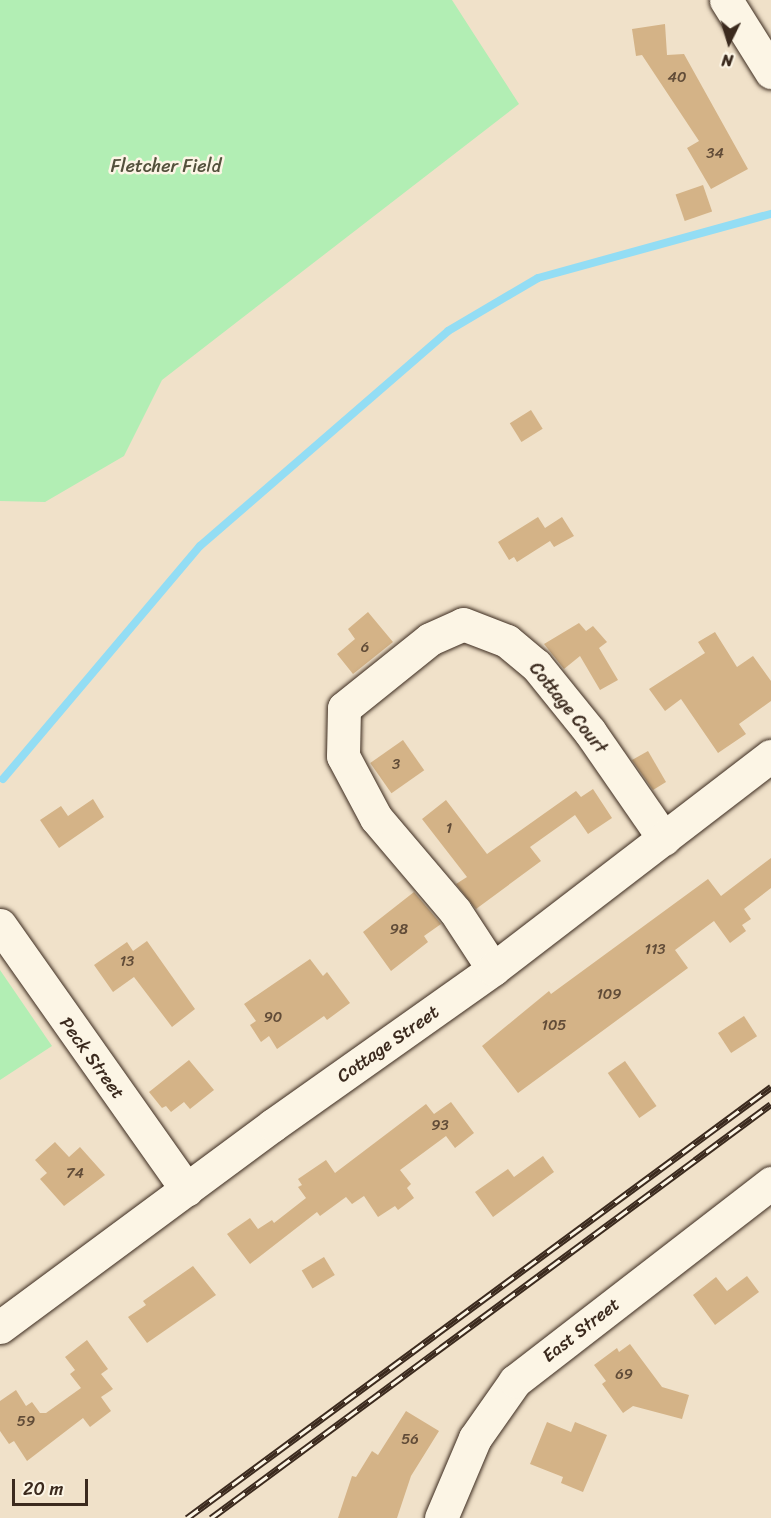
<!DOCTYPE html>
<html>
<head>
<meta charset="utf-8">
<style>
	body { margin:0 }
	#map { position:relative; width:771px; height:1518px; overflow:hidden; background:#f0e1c9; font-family:Sriracha,sans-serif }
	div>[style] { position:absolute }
	.green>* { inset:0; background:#b2eeb4 }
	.stream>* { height:8px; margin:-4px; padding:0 4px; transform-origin:4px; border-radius:4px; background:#93ddf4 }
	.building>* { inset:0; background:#d4b387; transform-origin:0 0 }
	.roads { filter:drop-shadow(0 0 2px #3b2a1e) drop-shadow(0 0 2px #3b2a1e) }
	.minor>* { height:33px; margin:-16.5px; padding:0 16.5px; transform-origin:16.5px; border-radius:16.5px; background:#fcf5e5 }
	.rail>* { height:7px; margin-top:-3.5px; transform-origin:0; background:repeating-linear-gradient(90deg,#fcf5e5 0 14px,#3b2a1e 0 28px); box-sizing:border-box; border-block:2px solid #3b2a1e }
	span { translate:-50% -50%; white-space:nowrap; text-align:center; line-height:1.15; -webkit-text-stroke:5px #fcf5e5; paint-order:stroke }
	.number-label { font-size:15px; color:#614c38 }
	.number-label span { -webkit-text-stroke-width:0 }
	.park-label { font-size:18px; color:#53513c }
	.street-label { font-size:18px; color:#3b2a1e }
	.north { position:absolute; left:699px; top:12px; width:60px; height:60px; -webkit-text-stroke:4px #fcf5e5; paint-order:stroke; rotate:185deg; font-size:16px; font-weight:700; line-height:24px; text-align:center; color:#3b2a1e }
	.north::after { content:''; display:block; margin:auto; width:21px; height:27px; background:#3b2a1e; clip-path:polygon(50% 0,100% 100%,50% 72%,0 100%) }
	.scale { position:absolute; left:12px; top:1479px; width:76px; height:27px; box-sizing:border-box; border:3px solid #3b2a1e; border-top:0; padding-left:8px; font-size:18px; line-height:21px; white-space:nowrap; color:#3b2a1e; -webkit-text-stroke:4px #fcf5e5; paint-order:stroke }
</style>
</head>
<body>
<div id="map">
	<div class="green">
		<i style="clip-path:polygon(0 0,452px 0,519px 104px,162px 380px,124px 456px,45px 502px,0 501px)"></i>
		<i style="clip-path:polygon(0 970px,52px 1046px,0 1080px)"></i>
	</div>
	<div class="stream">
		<i style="left:3px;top:779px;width:305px;rotate:-49.8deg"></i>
		<i style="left:200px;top:546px;width:328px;rotate:-40.9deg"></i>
		<i style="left:448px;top:331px;width:104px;rotate:-30.5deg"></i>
		<i style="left:538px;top:278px;width:242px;rotate:-15.4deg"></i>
	</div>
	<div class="building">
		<i style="clip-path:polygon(665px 24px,667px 55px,684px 54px,748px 169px,711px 189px,687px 148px,699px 141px,642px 55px,636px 56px,632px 29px)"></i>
		<i style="left:703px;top:185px;width:28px;height:29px;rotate:71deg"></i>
		<i style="left:531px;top:410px;width:22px;height:25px;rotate:58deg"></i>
		<i style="clip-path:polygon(538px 517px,545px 528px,562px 517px,574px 536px,554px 547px,550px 541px,517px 562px,514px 557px,509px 560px,498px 542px)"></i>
		<i style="clip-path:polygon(368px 612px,393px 642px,353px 674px,337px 654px,355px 639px,348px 629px)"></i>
		<i style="clip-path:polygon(579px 623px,586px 631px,593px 626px,607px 642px,599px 648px,618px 680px,600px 690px,580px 656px,564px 669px,544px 644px)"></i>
		<i style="clip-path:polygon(715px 632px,737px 667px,753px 656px,771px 681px,771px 701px,739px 724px,746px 734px,718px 753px,681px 699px,665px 711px,649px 689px,705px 653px,698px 642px)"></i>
		<i style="left:403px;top:740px;width:37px;height:40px;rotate:55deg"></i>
		<i style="clip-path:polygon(648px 751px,666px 782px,653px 790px,632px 760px)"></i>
		<i style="clip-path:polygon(593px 789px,612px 818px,588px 834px,575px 815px,530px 847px,541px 861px,476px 909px,456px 884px,467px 877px,422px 819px,446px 800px,487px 854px,576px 791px,581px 797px)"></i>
		<i style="clip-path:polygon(93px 799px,104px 817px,59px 848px,40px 820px,61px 806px,68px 816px)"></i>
		<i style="clip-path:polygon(771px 858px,771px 888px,744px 909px,751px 919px,742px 925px,746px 931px,730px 943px,714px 921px,675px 950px,688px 968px,518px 1093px,482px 1046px,549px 991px,551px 994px,708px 879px,721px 896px)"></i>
		<i style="clip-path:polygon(414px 892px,441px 924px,424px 936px,428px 942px,391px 971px,363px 932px)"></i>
		<i style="clip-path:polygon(147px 941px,195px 1009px,172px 1027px,134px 977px,113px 992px,94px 965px,127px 942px,133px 951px)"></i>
		<i style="clip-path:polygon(310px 959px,323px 976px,327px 972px,350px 1003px,327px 1020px,324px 1016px,277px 1049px,269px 1036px,261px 1042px,250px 1025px,256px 1021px,244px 1004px)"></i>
		<i style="left:744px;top:1016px;width:24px;height:31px;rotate:57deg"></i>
		<i style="clip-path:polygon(189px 1060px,214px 1090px,190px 1109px,184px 1102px,171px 1112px,166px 1106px,162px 1108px,149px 1092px)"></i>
		<i style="left:625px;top:1061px;width:55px;height:21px;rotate:55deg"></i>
		<i style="clip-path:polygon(451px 1102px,474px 1133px,455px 1148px,446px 1136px,400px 1170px,411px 1184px,407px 1188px,414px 1198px,398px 1210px,395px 1206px,378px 1217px,364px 1196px,352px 1204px,346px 1197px,320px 1216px,317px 1212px,250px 1264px,227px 1234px,250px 1218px,258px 1229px,272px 1220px,274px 1223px,306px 1198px,298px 1187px,302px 1185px,298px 1179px,326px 1160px,335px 1173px,426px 1104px,434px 1114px)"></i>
		<i style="clip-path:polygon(55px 1142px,69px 1157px,80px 1147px,105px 1175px,64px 1206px,40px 1179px,47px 1173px,35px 1160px)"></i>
		<i style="clip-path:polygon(543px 1156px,554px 1172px,493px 1217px,475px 1192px,508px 1169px,514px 1177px)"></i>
		<i style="left:324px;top:1257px;width:21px;height:26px;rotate:59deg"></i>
		<i style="clip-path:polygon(193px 1266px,216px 1295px,147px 1343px,128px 1317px,146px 1305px,143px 1301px)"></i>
		<i style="clip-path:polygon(747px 1276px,759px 1292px,715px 1325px,693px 1295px,716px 1277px,727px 1291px)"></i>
		<i style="clip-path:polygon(87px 1340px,108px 1369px,101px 1374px,113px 1389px,101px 1397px,111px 1411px,90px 1427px,83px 1418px,27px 1461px,14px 1441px,9px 1444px,0 1431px,0 1401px,16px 1390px,26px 1406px,32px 1402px,40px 1413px,46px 1413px,81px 1388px,70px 1374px,75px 1370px,65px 1357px)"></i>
		<i style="clip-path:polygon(630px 1344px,662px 1387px,689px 1395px,682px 1419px,633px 1406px,623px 1413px,602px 1384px,606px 1381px,594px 1365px,617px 1348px,619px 1352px)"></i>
		<i style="clip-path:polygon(406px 1411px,439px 1431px,411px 1476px,397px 1518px,338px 1518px,352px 1476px,356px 1477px,372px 1451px,378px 1455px)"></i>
		<i style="clip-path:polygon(547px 1422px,571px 1432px,575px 1422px,607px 1435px,583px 1492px,561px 1483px,563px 1477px,530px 1464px)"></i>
	</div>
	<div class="roads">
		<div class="minor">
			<i style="left:726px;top:0;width:85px;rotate:58deg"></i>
			<i style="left:0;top:925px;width:324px;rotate:54.8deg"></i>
			<i style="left:493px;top:969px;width:69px;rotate:-123.2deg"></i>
			<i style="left:455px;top:911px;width:122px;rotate:-130.3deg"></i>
			<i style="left:376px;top:818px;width:70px;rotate:-118deg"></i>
			<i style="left:343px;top:756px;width:48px;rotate:-88.8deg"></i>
			<i style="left:344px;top:708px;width:110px;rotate:-38.7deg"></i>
			<i style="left:430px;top:639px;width:36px;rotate:-24deg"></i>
			<i style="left:463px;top:624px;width:47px;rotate:21.1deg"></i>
			<i style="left:507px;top:641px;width:38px;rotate:40deg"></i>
			<i style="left:536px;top:665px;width:86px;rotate:51.1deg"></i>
			<i style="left:590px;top:732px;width:130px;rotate:55.3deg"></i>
			<i style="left:0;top:1327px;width:340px;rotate:-36.5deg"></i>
			<i style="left:273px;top:1125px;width:270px;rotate:-35.3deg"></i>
			<i style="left:493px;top:969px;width:350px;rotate:-37.5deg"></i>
			<i style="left:441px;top:1518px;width:87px;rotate:-67deg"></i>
			<i style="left:475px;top:1438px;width:70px;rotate:-54.9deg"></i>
			<i style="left:515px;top:1381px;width:324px;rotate:-37.7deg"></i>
		</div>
	</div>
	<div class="rail">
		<i style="left:187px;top:1518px;width:726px;rotate:-36.43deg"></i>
		<i style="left:211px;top:1518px;width:696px;rotate:-36.47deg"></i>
	</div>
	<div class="number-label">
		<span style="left:677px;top:78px">40</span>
		<span style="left:715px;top:154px">34</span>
		<span style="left:365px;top:648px">6</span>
		<span style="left:396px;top:765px">3</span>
		<span style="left:449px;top:829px">1</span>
		<span style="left:399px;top:930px">98</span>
		<span style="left:655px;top:950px">113</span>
		<span style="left:127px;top:962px">13</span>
		<span style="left:609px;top:995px">109</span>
		<span style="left:273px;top:1018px">90</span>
		<span style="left:554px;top:1026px">105</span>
		<span style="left:440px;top:1126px">93</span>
		<span style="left:75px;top:1174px">74</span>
		<span style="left:624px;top:1375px">69</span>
		<span style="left:26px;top:1422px">59</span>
		<span style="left:410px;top:1440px">56</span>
	</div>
	<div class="park-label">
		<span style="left:166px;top:166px">Fletcher Field</span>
	</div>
	<div class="street-label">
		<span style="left:568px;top:708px;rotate:51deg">Cottage Court</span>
		<span style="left:388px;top:1044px;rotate:-35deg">Cottage Street</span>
		<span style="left:92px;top:1058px;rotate:54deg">Peck Street</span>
		<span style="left:581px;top:1330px;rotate:-38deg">East Street</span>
	</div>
	<div class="north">N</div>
	<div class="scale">20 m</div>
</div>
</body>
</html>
